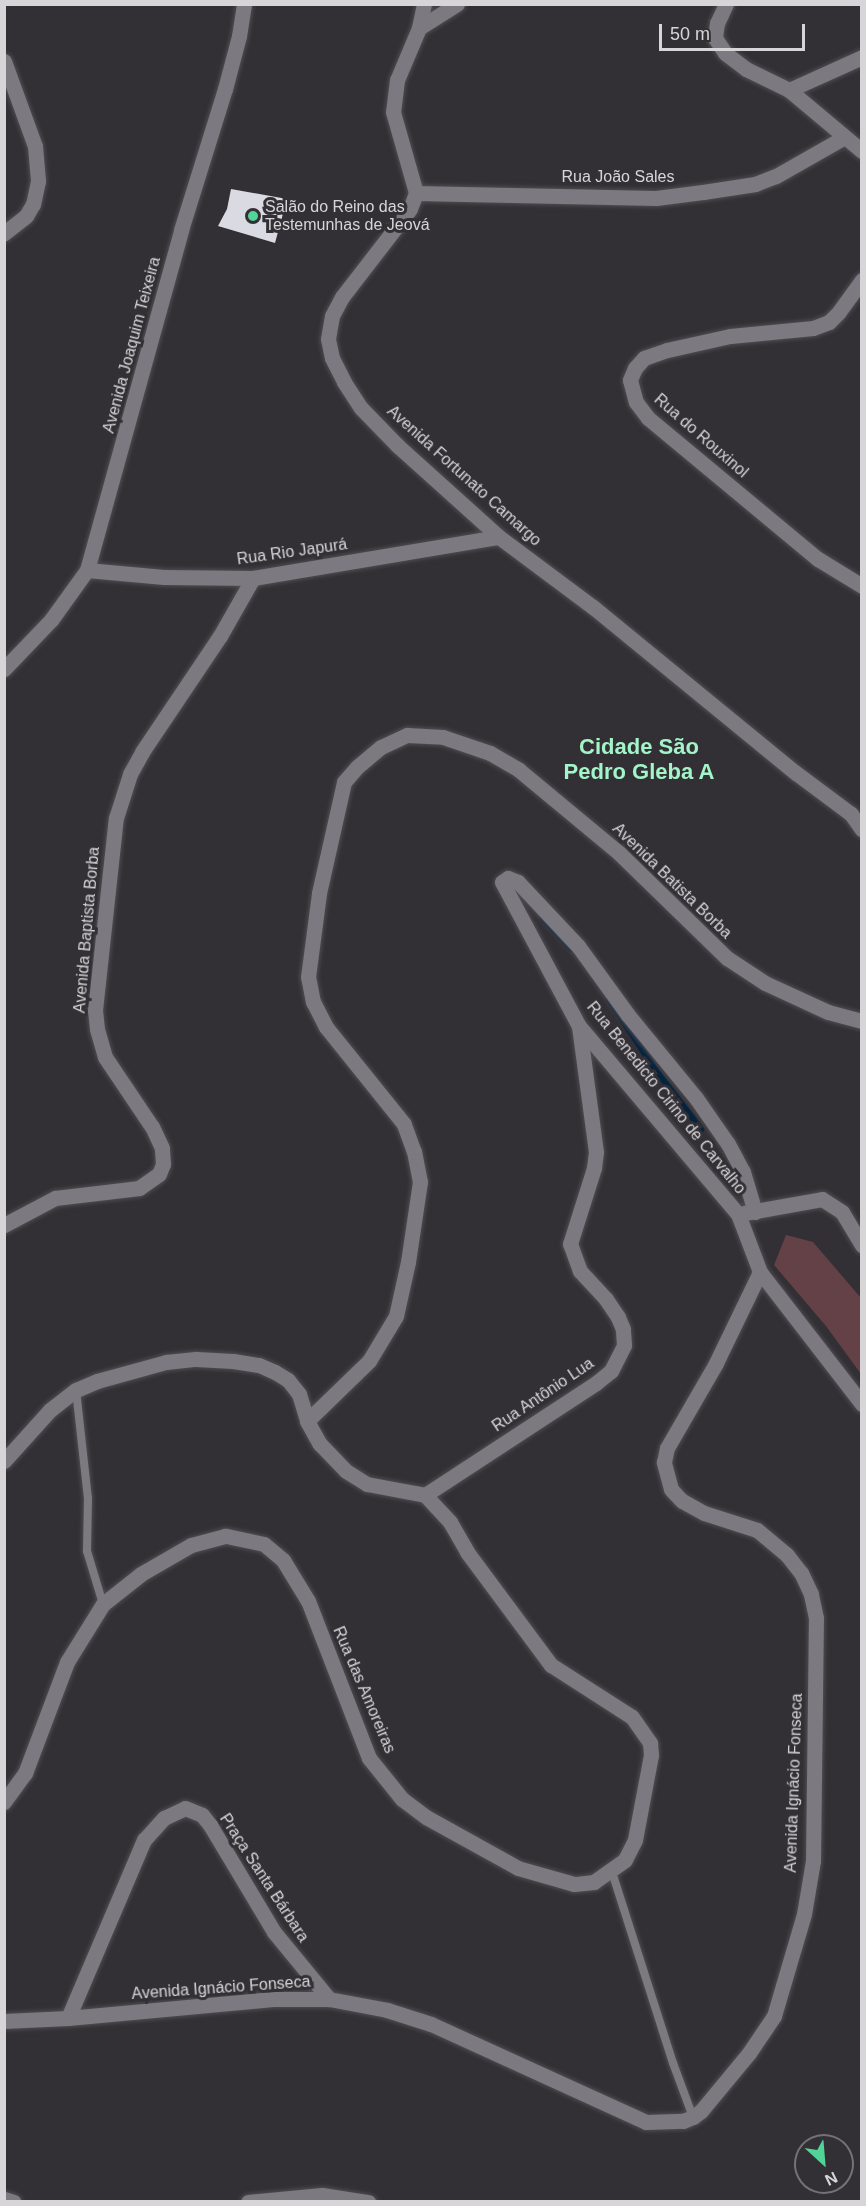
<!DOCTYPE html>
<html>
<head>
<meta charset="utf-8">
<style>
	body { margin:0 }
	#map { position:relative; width:866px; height:2206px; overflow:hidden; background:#323035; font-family:Helvetica,sans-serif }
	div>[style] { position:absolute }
	.green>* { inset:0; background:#644147 }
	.stream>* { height:6px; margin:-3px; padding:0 3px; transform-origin:3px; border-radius:3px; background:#03233f }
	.building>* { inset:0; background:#d9dae2 }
	.roads { filter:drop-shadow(0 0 2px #4f4d51) drop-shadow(0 0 2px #4f4d51) }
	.service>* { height:8px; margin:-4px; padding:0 4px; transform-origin:4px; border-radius:4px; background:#7c7980 }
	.minor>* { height:15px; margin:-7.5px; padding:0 7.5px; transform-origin:7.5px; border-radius:7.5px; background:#7c7980 }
	.tertiary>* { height:15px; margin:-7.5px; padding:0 7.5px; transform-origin:7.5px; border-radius:7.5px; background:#7c7980 }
	.dots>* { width:16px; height:16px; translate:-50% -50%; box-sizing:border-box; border:3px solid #323035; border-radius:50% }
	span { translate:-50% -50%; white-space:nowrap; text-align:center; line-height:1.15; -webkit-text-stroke:6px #323035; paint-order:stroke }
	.street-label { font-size:16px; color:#d7d5d8 }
	.poi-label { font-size:16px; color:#d7d5d8 }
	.left { translate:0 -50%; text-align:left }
	.district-label { font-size:22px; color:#a3f4c8; font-weight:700 }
	.frame { position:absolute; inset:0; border:6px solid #d7d5d8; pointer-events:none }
	.north { position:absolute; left:794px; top:2134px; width:60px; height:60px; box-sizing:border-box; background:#323035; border:2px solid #747276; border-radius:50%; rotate:154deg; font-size:16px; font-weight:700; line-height:24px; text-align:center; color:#d7d5d8 }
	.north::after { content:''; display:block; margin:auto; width:21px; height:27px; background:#52d397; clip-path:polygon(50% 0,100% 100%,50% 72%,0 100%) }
	.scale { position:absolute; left:659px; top:24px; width:146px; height:27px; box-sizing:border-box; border:3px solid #d7d5d8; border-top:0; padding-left:8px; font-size:18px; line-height:21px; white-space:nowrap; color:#d7d5d8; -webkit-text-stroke:4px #323035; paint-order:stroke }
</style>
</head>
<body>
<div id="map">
	<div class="green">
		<i style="clip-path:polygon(786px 1235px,813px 1242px,861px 1298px,861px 1374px,826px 1326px,774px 1265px)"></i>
	</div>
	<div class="stream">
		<i style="left:543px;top:919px;width:41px;rotate:47deg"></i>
		<i style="left:609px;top:1000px;width:83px;rotate:56.3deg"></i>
		<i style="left:655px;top:1069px;width:76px;rotate:52.5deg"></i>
	</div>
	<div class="building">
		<i style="clip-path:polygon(231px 189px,287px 199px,275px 243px,218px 226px,227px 209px)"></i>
	</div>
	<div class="roads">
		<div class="service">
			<i style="left:76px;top:1390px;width:109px;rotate:83.7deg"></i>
			<i style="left:88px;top:1498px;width:53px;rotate:91.1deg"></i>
			<i style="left:87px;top:1551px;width:55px;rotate:73.2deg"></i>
			<i style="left:612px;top:1872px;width:201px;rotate:72.3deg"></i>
			<i style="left:673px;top:2063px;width:58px;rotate:69.7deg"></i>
		</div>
		<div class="minor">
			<i style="left:424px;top:4px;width:25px;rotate:102deg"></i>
			<i style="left:419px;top:28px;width:56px;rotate:112.9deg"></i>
			<i style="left:397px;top:80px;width:32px;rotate:97deg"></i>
			<i style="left:393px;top:112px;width:84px;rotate:74.1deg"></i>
			<i style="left:416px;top:193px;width:17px;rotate:111deg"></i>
			<i style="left:410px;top:209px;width:111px;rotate:127.7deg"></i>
			<i style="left:342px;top:297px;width:21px;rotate:118deg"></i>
			<i style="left:332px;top:316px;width:23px;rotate:100deg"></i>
			<i style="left:328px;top:339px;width:19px;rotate:78deg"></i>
			<i style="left:332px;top:358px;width:27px;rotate:63deg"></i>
			<i style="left:344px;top:382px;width:31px;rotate:57deg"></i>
			<i style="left:361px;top:408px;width:53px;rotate:45.8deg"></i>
			<i style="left:398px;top:446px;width:136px;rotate:42deg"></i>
			<i style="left:499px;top:537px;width:117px;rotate:36.7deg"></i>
			<i style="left:593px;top:607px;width:262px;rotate:39.3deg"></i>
			<i style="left:796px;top:773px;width:69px;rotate:36.7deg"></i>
			<i style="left:851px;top:814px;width:19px;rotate:55deg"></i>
			<i style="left:726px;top:4px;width:21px;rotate:115deg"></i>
			<i style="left:717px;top:23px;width:15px;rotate:98deg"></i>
			<i style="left:715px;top:38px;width:18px;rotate:56deg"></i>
			<i style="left:725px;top:53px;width:26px;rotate:37deg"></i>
			<i style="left:746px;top:69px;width:48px;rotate:26deg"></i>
			<i style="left:789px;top:90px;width:95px;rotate:39.9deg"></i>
			<i style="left:419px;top:28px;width:45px;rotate:-32.3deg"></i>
			<i style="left:4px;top:61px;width:90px;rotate:70deg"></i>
			<i style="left:35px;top:146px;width:35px;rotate:85deg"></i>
			<i style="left:38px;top:181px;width:24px;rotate:102deg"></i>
			<i style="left:33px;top:204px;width:14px;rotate:120deg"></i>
			<i style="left:26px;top:216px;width:28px;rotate:142deg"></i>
			<i style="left:789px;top:90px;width:80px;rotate:-24.3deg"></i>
			<i style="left:416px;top:193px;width:240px;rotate:1.2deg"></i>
			<i style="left:656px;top:198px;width:47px;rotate:-7.3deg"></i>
			<i style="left:703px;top:192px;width:53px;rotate:-8.7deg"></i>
			<i style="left:755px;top:184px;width:22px;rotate:-21deg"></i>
			<i style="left:776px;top:176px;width:77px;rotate:-29.6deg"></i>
			<i style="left:862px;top:280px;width:39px;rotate:126deg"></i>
			<i style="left:839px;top:312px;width:14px;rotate:135deg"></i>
			<i style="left:829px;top:322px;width:17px;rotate:159deg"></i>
			<i style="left:813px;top:328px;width:83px;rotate:174.5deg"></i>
			<i style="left:730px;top:336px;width:65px;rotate:167.5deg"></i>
			<i style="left:667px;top:350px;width:24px;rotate:161deg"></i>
			<i style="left:644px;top:358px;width:13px;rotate:132deg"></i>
			<i style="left:635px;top:368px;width:13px;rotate:113deg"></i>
			<i style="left:630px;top:380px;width:23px;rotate:75deg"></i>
			<i style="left:636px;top:402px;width:20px;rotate:53deg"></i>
			<i style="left:648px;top:418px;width:221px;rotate:39.7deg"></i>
			<i style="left:818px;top:559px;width:52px;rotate:31.5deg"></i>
			<i style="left:87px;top:570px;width:77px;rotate:5.2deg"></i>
			<i style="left:164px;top:577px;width:89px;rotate:0.6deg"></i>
			<i style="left:253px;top:578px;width:249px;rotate:-9.5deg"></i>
			<i style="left:4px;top:669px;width:68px;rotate:-46.2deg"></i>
			<i style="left:51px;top:620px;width:62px;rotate:-54.2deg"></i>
			<i style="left:87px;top:570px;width:353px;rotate:-74.5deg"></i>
			<i style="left:181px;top:230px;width:148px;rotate:-72.7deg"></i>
			<i style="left:225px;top:89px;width:55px;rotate:-75.2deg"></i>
			<i style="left:239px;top:36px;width:32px;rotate:-81deg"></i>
			<i style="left:755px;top:1212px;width:42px;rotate:-106.7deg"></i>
			<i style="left:743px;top:1172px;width:32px;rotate:-118deg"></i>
			<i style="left:728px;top:1144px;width:56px;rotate:-124.8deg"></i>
			<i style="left:696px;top:1098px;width:107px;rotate:-129.3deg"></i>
			<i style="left:628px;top:1015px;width:85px;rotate:-125.9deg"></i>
			<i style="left:578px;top:946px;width:88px;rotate:-133.2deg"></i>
			<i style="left:518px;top:882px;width:11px;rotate:-158deg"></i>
			<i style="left:508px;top:878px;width:7px;rotate:146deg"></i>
			<i style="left:502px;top:882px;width:163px;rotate:61.9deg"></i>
			<i style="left:579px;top:1026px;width:246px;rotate:49.8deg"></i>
			<i style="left:738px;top:1214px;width:62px;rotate:69.2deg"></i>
			<i style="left:744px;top:1213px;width:79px;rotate:-10.2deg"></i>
			<i style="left:822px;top:1199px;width:24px;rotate:33deg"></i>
			<i style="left:842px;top:1212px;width:39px;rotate:59deg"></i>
			<i style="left:4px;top:1225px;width:58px;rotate:-27.9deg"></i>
			<i style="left:55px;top:1198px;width:85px;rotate:-6.8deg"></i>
			<i style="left:139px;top:1188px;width:24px;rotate:-35deg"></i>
			<i style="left:159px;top:1174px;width:11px;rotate:-68deg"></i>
			<i style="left:163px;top:1164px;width:16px;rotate:-94deg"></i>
			<i style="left:162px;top:1148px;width:23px;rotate:-115deg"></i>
			<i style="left:152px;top:1127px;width:84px;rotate:-123.9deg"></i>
			<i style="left:105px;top:1057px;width:29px;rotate:-106deg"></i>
			<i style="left:97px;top:1029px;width:19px;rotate:-96deg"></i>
			<i style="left:95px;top:1010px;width:193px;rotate:-83.8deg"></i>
			<i style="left:116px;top:818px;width:46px;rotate:-72.3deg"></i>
			<i style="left:130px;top:774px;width:25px;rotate:-61deg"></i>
			<i style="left:142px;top:752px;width:140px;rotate:-56.1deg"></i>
			<i style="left:220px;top:636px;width:67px;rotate:-60.4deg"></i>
			<i style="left:307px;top:1421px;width:86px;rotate:-44.1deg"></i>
			<i style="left:369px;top:1361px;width:52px;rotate:-59deg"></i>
			<i style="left:396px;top:1316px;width:55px;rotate:-77.5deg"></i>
			<i style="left:408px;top:1262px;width:81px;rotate:-81.5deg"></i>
			<i style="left:420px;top:1182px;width:31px;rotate:-101deg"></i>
			<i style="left:414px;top:1152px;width:30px;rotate:-110deg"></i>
			<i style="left:404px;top:1124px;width:124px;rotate:-128.8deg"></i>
			<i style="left:326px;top:1027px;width:28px;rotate:-117deg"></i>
			<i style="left:313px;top:1002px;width:25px;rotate:-101deg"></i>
			<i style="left:308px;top:977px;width:85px;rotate:-82.5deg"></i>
			<i style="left:319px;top:893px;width:114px;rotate:-77.3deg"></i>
			<i style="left:344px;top:782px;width:20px;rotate:-49deg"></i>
			<i style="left:357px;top:767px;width:31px;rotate:-40deg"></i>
			<i style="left:381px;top:747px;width:29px;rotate:-25deg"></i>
			<i style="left:407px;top:735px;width:36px;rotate:3deg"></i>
			<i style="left:443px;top:737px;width:50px;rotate:18.8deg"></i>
			<i style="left:490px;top:753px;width:34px;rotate:30deg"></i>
			<i style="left:519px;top:770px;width:130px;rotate:39.7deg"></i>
			<i style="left:619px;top:853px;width:151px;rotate:44.2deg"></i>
			<i style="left:727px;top:958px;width:45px;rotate:33.3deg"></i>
			<i style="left:765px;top:983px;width:69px;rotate:24.7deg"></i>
			<i style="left:828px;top:1012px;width:35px;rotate:15deg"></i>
			<i style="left:4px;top:1461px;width:69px;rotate:-48deg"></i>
			<i style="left:50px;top:1410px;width:33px;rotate:-38deg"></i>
			<i style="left:76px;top:1390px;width:23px;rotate:-23deg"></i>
			<i style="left:97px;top:1381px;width:72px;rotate:-15.4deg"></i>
			<i style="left:166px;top:1362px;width:30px;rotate:-6deg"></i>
			<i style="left:196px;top:1359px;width:37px;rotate:3deg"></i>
			<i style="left:233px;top:1361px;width:26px;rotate:9deg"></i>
			<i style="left:259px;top:1365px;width:17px;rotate:24deg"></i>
			<i style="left:275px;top:1372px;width:15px;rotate:32deg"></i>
			<i style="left:288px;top:1380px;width:18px;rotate:52deg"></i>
			<i style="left:299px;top:1394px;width:28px;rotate:73deg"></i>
			<i style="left:307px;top:1421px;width:26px;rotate:61deg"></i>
			<i style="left:320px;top:1444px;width:37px;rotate:46deg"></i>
			<i style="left:346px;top:1471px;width:25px;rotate:32deg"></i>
			<i style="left:367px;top:1484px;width:59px;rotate:10.7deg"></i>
			<i style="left:425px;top:1495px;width:37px;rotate:47deg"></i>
			<i style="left:450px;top:1522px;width:34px;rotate:60deg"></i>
			<i style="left:467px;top:1552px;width:141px;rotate:53.4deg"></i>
			<i style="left:551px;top:1665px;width:96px;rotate:32.7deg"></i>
			<i style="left:632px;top:1717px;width:32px;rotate:55deg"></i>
			<i style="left:650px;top:1743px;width:12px;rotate:85deg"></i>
			<i style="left:651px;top:1755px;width:86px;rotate:100.7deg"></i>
			<i style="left:635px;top:1840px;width:22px;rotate:117deg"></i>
			<i style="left:625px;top:1860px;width:38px;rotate:145deg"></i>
			<i style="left:594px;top:1882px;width:20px;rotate:174deg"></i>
			<i style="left:574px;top:1884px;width:58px;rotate:-164.1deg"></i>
			<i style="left:518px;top:1868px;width:105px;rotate:-151deg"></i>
			<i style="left:426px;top:1817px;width:30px;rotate:-143deg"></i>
			<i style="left:402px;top:1799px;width:53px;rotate:-128.8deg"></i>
			<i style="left:369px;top:1758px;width:168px;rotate:-111.2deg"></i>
			<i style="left:308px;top:1601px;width:48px;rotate:-121.4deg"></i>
			<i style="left:283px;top:1560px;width:25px;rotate:-140deg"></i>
			<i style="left:264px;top:1544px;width:40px;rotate:-168deg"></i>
			<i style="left:225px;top:1536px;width:35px;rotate:165deg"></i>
			<i style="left:191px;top:1545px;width:58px;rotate:149.9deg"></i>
			<i style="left:141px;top:1574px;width:48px;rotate:141.7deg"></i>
			<i style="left:103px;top:1604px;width:68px;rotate:121.8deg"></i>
			<i style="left:67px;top:1662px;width:119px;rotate:110.7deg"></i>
			<i style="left:25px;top:1773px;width:36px;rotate:126deg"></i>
			<i style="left:425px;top:1495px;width:204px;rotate:-33.2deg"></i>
			<i style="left:596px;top:1383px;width:19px;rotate:-39deg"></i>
			<i style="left:611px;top:1371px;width:29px;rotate:-63deg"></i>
			<i style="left:624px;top:1345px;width:16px;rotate:-94deg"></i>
			<i style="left:623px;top:1329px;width:13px;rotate:-113deg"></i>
			<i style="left:618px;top:1317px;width:22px;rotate:-124deg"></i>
			<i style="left:606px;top:1299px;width:38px;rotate:-133deg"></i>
			<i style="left:580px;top:1271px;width:29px;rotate:-110deg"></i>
			<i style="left:570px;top:1244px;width:80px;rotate:-72.5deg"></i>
			<i style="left:594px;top:1168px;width:16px;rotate:-83deg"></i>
			<i style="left:596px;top:1152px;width:127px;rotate:-97.7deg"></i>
			<i style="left:68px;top:2018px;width:194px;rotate:-66.9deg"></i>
			<i style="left:144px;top:1840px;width:30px;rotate:-48deg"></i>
			<i style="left:164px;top:1818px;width:23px;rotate:-25deg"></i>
			<i style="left:185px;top:1808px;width:18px;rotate:22deg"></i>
			<i style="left:202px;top:1815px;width:13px;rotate:51deg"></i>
			<i style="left:210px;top:1825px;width:125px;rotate:59.1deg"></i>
			<i style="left:274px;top:1932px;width:87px;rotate:50.6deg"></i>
		</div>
		<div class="tertiary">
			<i style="left:4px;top:2021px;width:64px;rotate:-2.7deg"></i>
			<i style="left:68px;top:2018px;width:206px;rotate:-5.3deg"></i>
			<i style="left:273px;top:1999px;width:56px"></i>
			<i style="left:329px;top:1999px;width:59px;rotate:10.7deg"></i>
			<i style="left:387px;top:2010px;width:46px;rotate:17.7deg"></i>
			<i style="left:431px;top:2024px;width:236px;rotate:24.5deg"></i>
			<i style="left:646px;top:2122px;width:37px;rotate:-2deg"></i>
			<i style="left:683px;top:2121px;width:11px;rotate:-22deg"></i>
			<i style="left:693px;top:2117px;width:10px;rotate:-37deg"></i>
			<i style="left:701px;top:2111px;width:75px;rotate:-50.4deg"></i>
			<i style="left:749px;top:2053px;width:45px;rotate:-56deg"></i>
			<i style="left:774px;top:2016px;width:106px;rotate:-73.6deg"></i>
			<i style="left:804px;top:1914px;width:54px;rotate:-80.4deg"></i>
			<i style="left:813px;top:1861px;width:243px;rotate:-89.3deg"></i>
			<i style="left:816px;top:1618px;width:25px;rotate:-102deg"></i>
			<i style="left:811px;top:1594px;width:23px;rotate:-115deg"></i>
			<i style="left:801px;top:1573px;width:23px;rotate:-128deg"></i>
			<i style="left:787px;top:1555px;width:39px;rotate:-140deg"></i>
			<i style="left:757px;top:1530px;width:56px;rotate:-162.2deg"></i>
			<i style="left:704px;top:1513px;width:25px;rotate:-151deg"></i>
			<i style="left:682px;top:1501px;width:16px;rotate:-133deg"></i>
			<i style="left:671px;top:1489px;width:28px;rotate:-105deg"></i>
			<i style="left:664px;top:1462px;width:14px;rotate:-78deg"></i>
			<i style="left:667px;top:1448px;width:98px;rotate:-60deg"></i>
			<i style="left:716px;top:1363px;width:101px;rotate:-64.2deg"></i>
			<i style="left:760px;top:1272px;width:167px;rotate:52.3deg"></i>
			<i style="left:4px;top:2199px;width:10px;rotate:17deg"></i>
			<i style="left:248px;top:2202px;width:74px;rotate:-5.4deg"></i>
			<i style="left:322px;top:2195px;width:47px;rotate:8.7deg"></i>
		</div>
	</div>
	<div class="dots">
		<i style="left:253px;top:216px;background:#52d397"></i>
	</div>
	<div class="street-label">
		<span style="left:618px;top:177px">Rua João Sales</span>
		<span style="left:132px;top:345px;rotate:-75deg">Avenida Joaquim Teixeira</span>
		<span style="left:701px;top:436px;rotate:41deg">Rua do Rouxinol</span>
		<span style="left:464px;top:476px;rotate:42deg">Avenida Fortunato Camargo</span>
		<span style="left:292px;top:552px;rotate:-8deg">Rua Rio Japurá</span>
		<span style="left:672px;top:881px;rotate:44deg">Avenida Batista Borba</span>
		<span style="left:87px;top:930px;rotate:-85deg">Avenida Baptista Borba</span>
		<span style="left:666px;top:1098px;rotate:51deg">Rua Benedicto Cirino de Carvalho</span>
		<span style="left:543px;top:1395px;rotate:-34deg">Rua Antônio Lua</span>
		<span style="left:364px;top:1690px;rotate:67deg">Rua das Amoreiras</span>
		<span style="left:794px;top:1783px;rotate:-88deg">Avenida Ignácio Fonseca</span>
		<span style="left:264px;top:1878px;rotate:57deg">Praça Santa Bárbara</span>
		<span style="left:221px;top:1988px;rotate:-4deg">Avenida Ignácio Fonseca</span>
	</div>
	<div class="poi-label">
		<span class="left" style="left:265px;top:216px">Salão do Reino das<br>Testemunhas de Jeová</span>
	</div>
	<div class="district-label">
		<span style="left:639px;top:759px">Cidade São<br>Pedro Gleba A</span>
	</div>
	<div class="frame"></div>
	<div class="north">N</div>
	<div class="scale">50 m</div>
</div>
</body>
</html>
